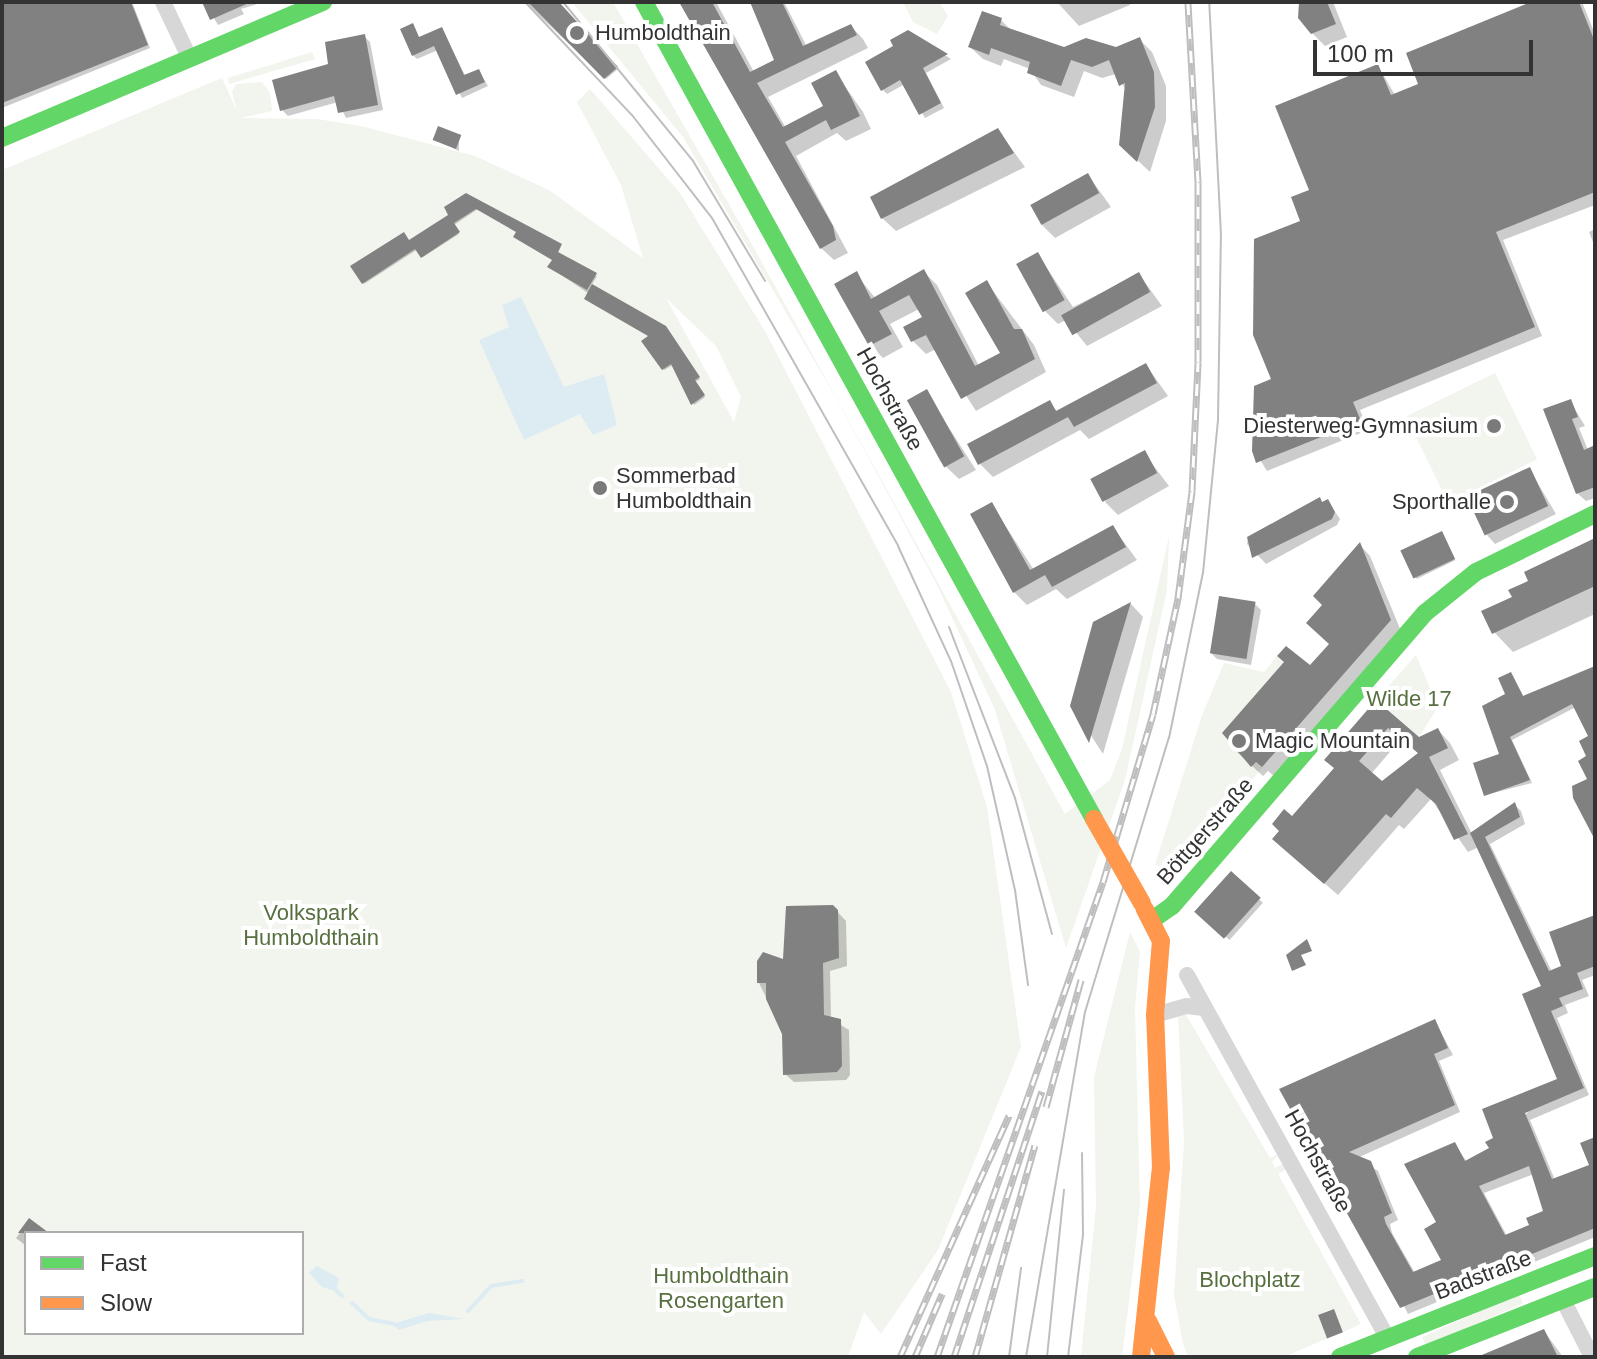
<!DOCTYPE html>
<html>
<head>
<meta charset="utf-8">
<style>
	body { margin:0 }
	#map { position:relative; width:1597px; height:1359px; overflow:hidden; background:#fff; font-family:Helvetica,sans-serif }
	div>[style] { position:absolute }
	.green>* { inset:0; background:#f1f5ed; transform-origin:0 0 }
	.water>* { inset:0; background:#ddebf3 }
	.shadow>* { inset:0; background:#0003; transform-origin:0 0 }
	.stream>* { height:4px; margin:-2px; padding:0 2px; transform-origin:2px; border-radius:2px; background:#ddebf3 }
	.building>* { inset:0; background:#818181; transform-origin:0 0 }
	.street>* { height:16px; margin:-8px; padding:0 8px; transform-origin:8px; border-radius:8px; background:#d7d7d7 }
	.fast>* { height:18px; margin:-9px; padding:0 9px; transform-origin:9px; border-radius:9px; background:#63d668 }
	.slow>* { height:18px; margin:-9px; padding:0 9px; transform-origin:9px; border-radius:9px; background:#ff974d }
	.tram>* { height:2px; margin:-1px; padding:0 1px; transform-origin:1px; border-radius:1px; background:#bebebe }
	.rail>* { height:7px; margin-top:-3.5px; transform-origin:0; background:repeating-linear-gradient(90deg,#fff 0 12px,#bebebe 0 24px); box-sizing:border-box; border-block:2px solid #bebebe }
	.slow-bridge>* { height:18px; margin:-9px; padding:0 9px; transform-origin:9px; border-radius:9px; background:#ff974d }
	.dots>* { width:22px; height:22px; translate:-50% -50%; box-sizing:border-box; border:4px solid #fff; border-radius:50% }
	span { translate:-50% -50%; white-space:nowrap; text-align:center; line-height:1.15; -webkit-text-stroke:8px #fff; paint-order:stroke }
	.poi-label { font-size:22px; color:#333 }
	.left { translate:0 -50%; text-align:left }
	.right { translate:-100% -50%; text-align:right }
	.street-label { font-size:22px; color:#333 }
	.park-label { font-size:22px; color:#56703f }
	.frame { position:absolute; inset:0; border:4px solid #333; pointer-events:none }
	.legend { position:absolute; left:24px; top:1231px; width:280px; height:104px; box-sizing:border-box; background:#fff; border:2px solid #adadad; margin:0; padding:10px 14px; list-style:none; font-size:24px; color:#333 }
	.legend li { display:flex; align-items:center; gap:16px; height:40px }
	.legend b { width:40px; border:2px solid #adadad }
	.scale { position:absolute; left:1313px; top:40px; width:220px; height:36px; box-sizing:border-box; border:4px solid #333; border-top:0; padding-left:10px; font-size:24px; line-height:28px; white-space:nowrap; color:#333; -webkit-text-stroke:6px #fff; paint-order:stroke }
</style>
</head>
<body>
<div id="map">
	<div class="green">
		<i style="clip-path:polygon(572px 2px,613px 2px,754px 248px,1065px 814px,1110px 780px,1122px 749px,1169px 536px,1167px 590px,1125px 780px,1066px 948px,995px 710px,937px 585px,835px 396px,683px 137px)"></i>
		<i style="clip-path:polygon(903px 2px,939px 2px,948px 16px,937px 34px,913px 22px)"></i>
		<i style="clip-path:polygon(312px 52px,315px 59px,229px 84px,228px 78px)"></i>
		<i style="clip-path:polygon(evenodd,222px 78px,237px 111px,232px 92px,236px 84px,262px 82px,270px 93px,272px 111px,240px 118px,317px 119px,361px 126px,475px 156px,549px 190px,643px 258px,621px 185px,577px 102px,590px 89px,680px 193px,765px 331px,951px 692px,987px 807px,1021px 1047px,938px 1250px,881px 1334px,864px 1312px,848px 1357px,2px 1357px,2px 170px,222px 78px,666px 298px,716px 346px,741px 397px,734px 422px,666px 298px,222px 78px,26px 1233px,302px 1233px,302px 1333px,26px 1333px,26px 1233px)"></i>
		<i style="left:1495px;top:373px;width:96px;height:99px;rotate:64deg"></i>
		<i style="clip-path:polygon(1416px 655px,1438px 707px,1419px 737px,1376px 700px)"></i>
		<i style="clip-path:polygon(1277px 656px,1324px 696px,1174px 870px,1155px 865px,1202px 715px,1224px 663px,1264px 672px)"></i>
		<i style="clip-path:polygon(1130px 932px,1140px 952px,1135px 1008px,1140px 1203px,1134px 1262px,1122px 1357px,1081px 1357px,1096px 1207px,1094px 1077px)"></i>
		<i style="clip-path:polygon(1185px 1013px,1270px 1158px,1279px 1154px,1272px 1162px,1275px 1168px,1284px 1163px,1288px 1168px,1278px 1174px,1361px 1324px,1343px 1332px,1334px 1310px,1328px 1310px,1319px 1316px,1328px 1338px,1284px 1357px,1188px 1357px,1183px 1344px,1174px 1295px,1184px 1141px,1178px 1017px)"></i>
		<i style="left:1519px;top:1294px;width:10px;height:106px;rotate:66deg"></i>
	</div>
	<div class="water">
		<i style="clip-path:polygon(521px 297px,564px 387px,604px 374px,617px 425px,593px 435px,580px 414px,524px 440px,479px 340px,509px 327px,502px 305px)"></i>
		<i style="clip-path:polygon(317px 1266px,339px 1278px,336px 1291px,322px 1287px,309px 1273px)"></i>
		<i style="clip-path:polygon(429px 1313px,464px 1319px,427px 1321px,399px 1330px,392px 1324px)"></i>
	</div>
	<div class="shadow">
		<i style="clip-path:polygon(2px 2px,132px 2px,150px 48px,2px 108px)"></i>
		<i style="clip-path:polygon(204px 2px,264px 2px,241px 9px,244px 14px,218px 25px)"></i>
		<i style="clip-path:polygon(525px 2px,554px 2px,618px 69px,606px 79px)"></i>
		<i style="clip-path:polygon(680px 2px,716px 2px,754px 72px,777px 61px,751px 2px,784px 2px,807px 47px,851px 26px,863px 39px,868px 48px,768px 97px,786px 128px,826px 107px,835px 72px,863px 112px,871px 129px,846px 141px,837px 133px,796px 156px,848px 253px,834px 260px,821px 248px)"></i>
		<i style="clip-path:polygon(1057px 2px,1129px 2px,1130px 5px,1079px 26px)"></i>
		<i style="clip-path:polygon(1300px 2px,1333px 2px,1347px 37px,1325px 46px,1312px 33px)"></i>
		<i style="clip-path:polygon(1537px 2px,1582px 2px,1595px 34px,1595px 205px,1503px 240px,1542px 336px,1360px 410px,1368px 430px,1267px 471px,1254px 450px,1274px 380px,1302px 222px,1311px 191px,1378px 66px,1395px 95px,1420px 85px)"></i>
		<i style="clip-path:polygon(1001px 20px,1012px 31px,1064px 49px,1116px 49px,1140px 40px,1152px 52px,1166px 86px,1166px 121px,1150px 172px,1134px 157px,1126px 90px,1116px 74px,1102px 78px,1084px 71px,1074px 97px,1041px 85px,1030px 69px,1004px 59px,1001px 66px,983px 59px,970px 47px)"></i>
		<i style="clip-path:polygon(412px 26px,420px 39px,442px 29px,466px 77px,479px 71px,488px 86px,462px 98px,438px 50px,417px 59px,413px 55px)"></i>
		<i style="clip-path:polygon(908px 32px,951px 59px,926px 73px,944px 108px,925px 118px,905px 84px,887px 94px,882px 89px,896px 47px)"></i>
		<i style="clip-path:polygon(364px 36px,370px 42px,383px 110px,346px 118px,338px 102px,288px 116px,282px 110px)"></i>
		<i style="clip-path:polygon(998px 130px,1025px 167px,896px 231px,882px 218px)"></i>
		<i style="clip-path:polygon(459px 136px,459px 151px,435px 140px)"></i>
		<i style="clip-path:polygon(1088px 175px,1111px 207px,1055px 238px,1042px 225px)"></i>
		<i style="clip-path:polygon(466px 195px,561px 245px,558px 254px,597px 276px,591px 286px,667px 330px,700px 379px,695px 382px,705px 397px,694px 405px,673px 365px,664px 370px,644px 341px,651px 336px,551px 268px,554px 260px,519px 232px,478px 209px,454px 225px,459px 234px,423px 257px,418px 249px,364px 284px,353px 267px,409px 242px,451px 215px)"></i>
		<i style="clip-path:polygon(1595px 229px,1595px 247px,1589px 232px)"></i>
		<i style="clip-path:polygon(1038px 255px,1073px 307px,1139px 274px,1162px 306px,1087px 346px,1066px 320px,1058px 324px,1045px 311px)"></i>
		<i style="clip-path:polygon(924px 272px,937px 285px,979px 366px,1003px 353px,987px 283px,1034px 345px,1046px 372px,976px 411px,936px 349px,926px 354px,913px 341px,906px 328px,924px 318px,919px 309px,890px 324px,903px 347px,883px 358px,870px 345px,856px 274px,876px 299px)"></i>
		<i style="clip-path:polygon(1146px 365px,1168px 396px,1089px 439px,1080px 430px,993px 477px,980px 464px,1049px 403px,1058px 412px)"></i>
		<i style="clip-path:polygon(926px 392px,976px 470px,959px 479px,940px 461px,910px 401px)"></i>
		<i style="clip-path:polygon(1570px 401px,1585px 426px,1579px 428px,1588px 450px,1595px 447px,1595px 498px,1586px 501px,1577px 493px)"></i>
		<i style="clip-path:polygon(1144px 453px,1169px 486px,1118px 515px,1105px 502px)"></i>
		<i style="clip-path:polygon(1530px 470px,1556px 514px,1495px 544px,1487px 535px)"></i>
		<i style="clip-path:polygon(1328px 502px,1340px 519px,1337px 525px,1266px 564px,1247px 544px,1248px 538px)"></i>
		<i style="clip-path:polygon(992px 505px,1034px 570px,1113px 527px,1137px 560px,1067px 599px,1056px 589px,1027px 605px,1014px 592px)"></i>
		<i style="left:1443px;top:535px;width:28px;height:43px;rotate:64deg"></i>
		<i style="clip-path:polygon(1595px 542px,1595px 614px,1513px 652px,1494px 632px,1514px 598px)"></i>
		<i style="clip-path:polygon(1360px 545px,1370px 556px,1401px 631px,1274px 776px,1268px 771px,1263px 776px,1237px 752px,1331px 644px,1324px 605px)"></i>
		<i style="clip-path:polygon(1131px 604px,1143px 617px,1103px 754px,1072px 706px,1095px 624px)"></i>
		<i style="clip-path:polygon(1255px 604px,1261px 610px,1251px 665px,1217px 659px,1211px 653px)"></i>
		<i style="clip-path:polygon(1595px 668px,1595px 836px,1591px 737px,1576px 707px,1512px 740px,1532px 783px,1486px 795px,1501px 755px,1511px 674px,1524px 697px)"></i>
		<i style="clip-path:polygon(evenodd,1376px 703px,1419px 740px,1438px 730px,1450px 743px,1459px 760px,1440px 770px,1472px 834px,1514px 804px,1521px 811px,1525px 824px,1490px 844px,1552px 972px,1564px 967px,1595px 917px,1595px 975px,1582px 980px,1589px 996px,1565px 1005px,1568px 1013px,1557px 1018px,1589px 1095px,1530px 1120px,1555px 1180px,1592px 1166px,1595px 1139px,1595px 1237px,1408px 1314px,1334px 1167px,1321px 1162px,1435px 1021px,1453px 1055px,1439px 1061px,1460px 1112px,1357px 1158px,1378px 1171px,1398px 1220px,1390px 1224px,1392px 1233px,1415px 1273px,1443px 1261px,1439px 1223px,1455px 1145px,1467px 1162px,1491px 1149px,1560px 1080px,1544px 987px,1479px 847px,1468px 852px,1431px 799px,1404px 829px,1399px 825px,1338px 895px,1287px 851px,1292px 819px,1336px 769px,1376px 703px,1401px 739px,1419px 754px,1382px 783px,1371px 774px,1401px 739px,1376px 703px,1534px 1174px,1545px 1212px,1532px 1226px,1507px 1236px,1484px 1193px,1534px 1174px)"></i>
		<i style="left:1231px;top:874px;width:43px;height:50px;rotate:42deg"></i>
		<i style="clip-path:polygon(833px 907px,846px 921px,847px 966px,830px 971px,831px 1019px,849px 1030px,850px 1075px,846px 1080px,794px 1082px,785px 1074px,784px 1034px,759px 983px)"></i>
		<i style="clip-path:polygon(29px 1221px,40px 1233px,26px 1233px,26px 1246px,16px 1238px)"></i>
		<i style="clip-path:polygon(1544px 1331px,1563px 1357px,1482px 1357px)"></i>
	</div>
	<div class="stream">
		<i style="left:335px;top:1289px;width:10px;rotate:45deg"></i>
		<i style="left:352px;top:1303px;width:23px;rotate:43deg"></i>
		<i style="left:369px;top:1319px;width:25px;rotate:11deg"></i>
		<i style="left:468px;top:1311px;width:34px;rotate:-47deg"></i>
		<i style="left:491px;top:1286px;width:32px;rotate:-9deg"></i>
	</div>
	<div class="building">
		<i style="clip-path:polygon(2px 2px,131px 2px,148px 45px,2px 103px)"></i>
		<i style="clip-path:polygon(202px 2px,251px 2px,210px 20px)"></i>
		<i style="clip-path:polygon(528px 2px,559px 2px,618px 67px,604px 79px)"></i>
		<i style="clip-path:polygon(679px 2px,712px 2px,750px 72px,774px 60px,750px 2px,782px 2px,803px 46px,851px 24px,857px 35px,757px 83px,783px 127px,823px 106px,811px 83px,836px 70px,851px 97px,860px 116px,831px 130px,826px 120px,785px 142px,833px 226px,836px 240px,820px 249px)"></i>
		<i style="clip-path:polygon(1299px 2px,1327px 2px,1336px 24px,1311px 34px,1298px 18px)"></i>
		<i style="clip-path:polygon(1531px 2px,1579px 2px,1595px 42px,1595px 192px,1496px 232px,1535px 327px,1353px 402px,1361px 421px,1256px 463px,1252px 451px,1254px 386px,1271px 379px,1253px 335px,1254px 239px,1300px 221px,1291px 197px,1309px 190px,1275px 106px,1378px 64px,1391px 95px,1418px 84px,1406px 53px)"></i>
		<i style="clip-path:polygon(982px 11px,1002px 18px,1000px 25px,1064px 47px,1086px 38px,1116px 47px,1140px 37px,1154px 72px,1155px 107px,1137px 162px,1119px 145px,1125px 83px,1119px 86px,1109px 60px,1092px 67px,1071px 60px,1061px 86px,1027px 73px,1030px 62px,991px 48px,989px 55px,968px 47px)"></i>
		<i style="clip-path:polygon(413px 23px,419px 37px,442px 27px,464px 75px,479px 69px,485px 82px,456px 95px,434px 46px,412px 56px,400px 29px)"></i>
		<i style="clip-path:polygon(908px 30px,948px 54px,923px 68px,941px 103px,919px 115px,900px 80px,881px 91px,865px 62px,893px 46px,890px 40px)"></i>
		<i style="clip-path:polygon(365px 34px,378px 105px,338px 113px,334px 96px,280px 111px,272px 80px,328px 64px,325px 42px)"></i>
		<i style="left:438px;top:126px;width:25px;height:15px;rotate:21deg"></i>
		<i style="clip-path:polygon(998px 128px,1014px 153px,881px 219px,870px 197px)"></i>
		<i style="left:1088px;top:173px;width:23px;height:66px;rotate:61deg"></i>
		<i style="clip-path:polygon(466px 193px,562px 244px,558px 252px,597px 273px,587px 290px,547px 267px,552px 260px,513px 237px,516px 232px,476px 209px,454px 223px,460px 232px,421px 258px,415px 249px,362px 284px,350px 266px,404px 232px,409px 240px,448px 215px,444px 207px)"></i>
		<i style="left:1038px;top:252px;width:55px;height:25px;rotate:61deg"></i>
		<i style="clip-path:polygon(924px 269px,975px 366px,1000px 353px,965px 293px,987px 280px,1014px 329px,1022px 329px,1035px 359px,961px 399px,926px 335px,911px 342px,903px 327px,922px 317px,909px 295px,879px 311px,892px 334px,869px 346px,834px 284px,857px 271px,871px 299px)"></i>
		<i style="left:1139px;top:272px;width:23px;height:89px;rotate:61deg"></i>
		<i style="clip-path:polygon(592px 284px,666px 326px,700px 377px,695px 380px,705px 395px,691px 405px,671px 364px,662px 370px,641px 341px,648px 336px,584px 299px)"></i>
		<i style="clip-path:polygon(1146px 363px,1157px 383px,1074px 427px,1068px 417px,978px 465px,967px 444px,1050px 400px,1056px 411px)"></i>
		<i style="left:927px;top:389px;width:77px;height:23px;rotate:61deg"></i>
		<i style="clip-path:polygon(1571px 399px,1578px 417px,1572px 419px,1584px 450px,1595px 445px,1595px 487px,1576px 494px,1543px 409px)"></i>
		<i style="left:1145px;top:450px;width:26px;height:62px;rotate:62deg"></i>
		<i style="left:1530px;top:467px;width:43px;height:70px;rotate:65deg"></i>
		<i style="clip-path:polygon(1320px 497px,1322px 502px,1328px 499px,1335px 512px,1332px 519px,1252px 558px,1247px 537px)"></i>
		<i style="clip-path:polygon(992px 502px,1030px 570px,1113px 525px,1126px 547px,1052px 587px,1045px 575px,1013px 593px,970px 514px)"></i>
		<i style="left:1442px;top:531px;width:31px;height:46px;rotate:65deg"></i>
		<i style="clip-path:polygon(1595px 538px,1595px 586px,1492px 634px,1481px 611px,1512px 597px,1508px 590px,1528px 581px,1524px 572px)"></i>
		<i style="clip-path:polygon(1360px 542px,1391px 620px,1262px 767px,1256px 762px,1251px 767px,1222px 733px,1284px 662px,1277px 656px,1286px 646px,1310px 665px,1329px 644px,1306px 623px,1322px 605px,1313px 596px)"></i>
		<i style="left:1219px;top:596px;width:37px;height:58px;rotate:9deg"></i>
		<i style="clip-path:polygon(1131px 602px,1089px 743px,1070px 706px,1093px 622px)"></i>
		<i style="clip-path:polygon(1595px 666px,1595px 840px,1573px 798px,1572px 786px,1587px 779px,1578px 761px,1586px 756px,1579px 741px,1588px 736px,1572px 704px,1510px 737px,1530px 780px,1484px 796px,1473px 763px,1499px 754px,1482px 706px,1505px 694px,1498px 678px,1511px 672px,1523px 696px)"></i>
		<i style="clip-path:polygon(evenodd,1376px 700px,1419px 737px,1438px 728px,1448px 748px,1429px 757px,1468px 834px,1454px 840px,1436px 804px,1417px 788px,1391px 818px,1386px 814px,1324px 884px,1272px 839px,1279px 831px,1272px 824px,1284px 809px,1292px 816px,1334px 768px,1324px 760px,1376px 700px,1388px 728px,1418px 753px,1382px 781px,1359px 761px,1388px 728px)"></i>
		<i style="clip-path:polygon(evenodd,1515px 802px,1520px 817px,1485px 837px,1549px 971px,1561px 966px,1549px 932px,1595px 915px,1595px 966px,1577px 973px,1583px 989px,1559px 998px,1563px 1006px,1551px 1011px,1584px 1088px,1525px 1113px,1552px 1179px,1589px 1165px,1580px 1143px,1595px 1137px,1595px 1228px,1400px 1308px,1335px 1192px,1342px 1189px,1329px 1161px,1320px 1163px,1279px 1089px,1435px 1019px,1448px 1048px,1434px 1054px,1455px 1105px,1349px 1152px,1371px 1161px,1392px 1213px,1384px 1217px,1386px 1224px,1413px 1272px,1441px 1260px,1424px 1229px,1436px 1222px,1404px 1164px,1455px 1142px,1465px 1161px,1489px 1148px,1485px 1142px,1493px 1138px,1482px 1109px,1557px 1079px,1522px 994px,1541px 986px,1470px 833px,1515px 802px,1529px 1166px,1543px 1211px,1526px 1218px,1529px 1225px,1505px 1235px,1479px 1186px,1529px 1166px)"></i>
		<i style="left:1231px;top:871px;width:40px;height:55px;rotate:42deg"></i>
		<i style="clip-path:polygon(833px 905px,838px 910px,839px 958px,823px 963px,824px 1015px,841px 1019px,842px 1066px,837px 1072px,783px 1075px,782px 1034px,766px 999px,766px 983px,757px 983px,757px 961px,763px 952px,783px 959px,786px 906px)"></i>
		<i style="clip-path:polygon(1307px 939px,1312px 951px,1301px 955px,1306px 965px,1292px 971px,1286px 955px)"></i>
		<i style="clip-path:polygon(29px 1218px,49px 1233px,18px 1233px)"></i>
		<i style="left:1334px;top:1309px;width:25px;height:17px;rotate:69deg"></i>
		<i style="clip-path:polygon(1544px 1329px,1558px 1357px,1477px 1357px)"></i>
	</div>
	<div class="street">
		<i style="left:163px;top:2px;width:61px;rotate:64.7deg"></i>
		<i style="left:1187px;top:975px;width:414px;rotate:61.1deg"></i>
		<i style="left:1155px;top:1015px;width:33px;rotate:-16deg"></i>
		<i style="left:1187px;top:1006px;width:17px;rotate:7deg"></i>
		<i style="left:1563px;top:1300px;width:64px;rotate:63deg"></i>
	</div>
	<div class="fast">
		<i style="left:644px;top:2px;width:933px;rotate:61.15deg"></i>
		<i style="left:2px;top:138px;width:349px;rotate:-23deg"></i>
		<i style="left:1152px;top:920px;width:24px;rotate:-35deg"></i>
		<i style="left:1172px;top:906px;width:387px;rotate:-49.2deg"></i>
		<i style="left:1425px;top:613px;width:65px;rotate:-38.8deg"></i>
		<i style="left:1476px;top:572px;width:132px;rotate:-26deg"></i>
		<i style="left:1340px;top:1357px;width:274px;rotate:-21.6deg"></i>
		<i style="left:1417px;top:1357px;width:191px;rotate:-21.5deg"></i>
	</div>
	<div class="slow">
		<i style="left:1148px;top:1321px;width:40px;rotate:63.4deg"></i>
		<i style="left:1141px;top:1357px;width:190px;rotate:-84deg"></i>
		<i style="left:1161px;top:1168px;width:153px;rotate:-92.2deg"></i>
		<i style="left:1155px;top:1015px;width:74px;rotate:-85.4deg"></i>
		<i style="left:1161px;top:941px;width:36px;rotate:-117deg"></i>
	</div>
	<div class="tram">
		<i style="left:525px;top:2px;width:156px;rotate:46.6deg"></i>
		<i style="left:632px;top:115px;width:130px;rotate:52.2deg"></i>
		<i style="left:712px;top:218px;width:377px;rotate:60.4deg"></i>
		<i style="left:898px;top:546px;width:127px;rotate:65.3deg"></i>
		<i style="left:951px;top:661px;width:111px;rotate:71.1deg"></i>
		<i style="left:987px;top:766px;width:127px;rotate:77.3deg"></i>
		<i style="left:1015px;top:890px;width:96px;rotate:82.2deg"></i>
		<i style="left:563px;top:2px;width:205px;rotate:50.7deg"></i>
		<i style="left:693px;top:161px;width:140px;rotate:59deg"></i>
		<i style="left:949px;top:627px;width:183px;rotate:68.9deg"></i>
		<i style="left:1015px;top:798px;width:141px;rotate:74.8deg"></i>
		<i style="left:1009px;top:1357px;width:90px;rotate:-82.3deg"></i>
		<i style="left:1026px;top:1357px;width:350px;rotate:-80.3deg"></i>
		<i style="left:1085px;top:1012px;width:287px;rotate:-73deg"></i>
		<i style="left:1169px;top:738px;width:168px;rotate:-78.4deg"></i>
		<i style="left:1203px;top:573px;width:154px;rotate:-84.4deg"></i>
		<i style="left:1218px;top:420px;width:185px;rotate:-89.1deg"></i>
		<i style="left:1221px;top:235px;width:233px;rotate:-92.9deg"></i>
		<i style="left:1047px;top:1357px;width:168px;rotate:-84.2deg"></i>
		<i style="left:1068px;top:1357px;width:123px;rotate:-83deg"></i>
		<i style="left:1083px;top:1235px;width:82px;rotate:-90.7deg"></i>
	</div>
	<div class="rail">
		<i style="left:1046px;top:1107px;width:132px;rotate:-74.6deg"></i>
		<i style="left:900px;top:1357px;width:265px;rotate:-65.7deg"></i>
		<i style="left:915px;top:1357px;width:69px;rotate:-66.8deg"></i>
		<i style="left:937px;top:1357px;width:503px;rotate:-70.74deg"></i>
		<i style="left:1103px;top:882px;width:175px;rotate:-73.4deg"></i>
		<i style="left:1153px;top:714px;width:119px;rotate:-77.8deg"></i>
		<i style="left:1178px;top:598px;width:108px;rotate:-82.5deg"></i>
		<i style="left:1192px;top:491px;width:129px;rotate:-87.3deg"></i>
		<i style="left:1198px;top:362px;width:180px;rotate:-90deg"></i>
		<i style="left:1198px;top:182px;width:180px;rotate:-93.2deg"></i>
		<i style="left:954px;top:1357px;width:280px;rotate:-71.7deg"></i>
		<i style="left:975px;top:1357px;width:220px;rotate:-74.2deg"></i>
	</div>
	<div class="slow-bridge">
		<i style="left:1094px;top:819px;width:97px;rotate:60.3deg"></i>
	</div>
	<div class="dots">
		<i style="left:577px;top:33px;background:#7a7a7a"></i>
		<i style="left:1494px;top:426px;background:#7a7a7a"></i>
		<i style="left:600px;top:488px;background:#7a7a7a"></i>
		<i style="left:1507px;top:502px;background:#7a7a7a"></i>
		<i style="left:1239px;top:741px;background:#7a7a7a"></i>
	</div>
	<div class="poi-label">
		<span class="left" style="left:595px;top:33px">Humboldthain</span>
		<span class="right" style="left:1478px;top:426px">Diesterweg-Gymnasium</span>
		<span class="left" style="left:616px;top:488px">Sommerbad<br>Humboldthain</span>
		<span class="right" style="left:1491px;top:502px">Sporthalle</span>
		<span class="left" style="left:1255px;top:741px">Magic Mountain</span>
	</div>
	<div class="street-label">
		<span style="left:890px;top:399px;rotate:61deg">Hochstraße</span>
		<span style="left:1205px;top:831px;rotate:-49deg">Böttgerstraße</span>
		<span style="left:1318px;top:1161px;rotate:61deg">Hochstraße</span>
		<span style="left:1483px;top:1275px;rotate:-21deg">Badstraße</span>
	</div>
	<div class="park-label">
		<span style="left:1409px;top:699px">Wilde 17</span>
		<span style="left:311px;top:925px">Volkspark<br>Humboldthain</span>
		<span style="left:721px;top:1288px">Humboldthain<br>Rosengarten</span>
		<span style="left:1250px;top:1280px">Blochplatz</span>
	</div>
	<div class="frame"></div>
	<ul class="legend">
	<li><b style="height:10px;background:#63d668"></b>Fast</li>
	<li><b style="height:10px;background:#ff974d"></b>Slow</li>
	</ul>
	<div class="scale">100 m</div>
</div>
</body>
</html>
